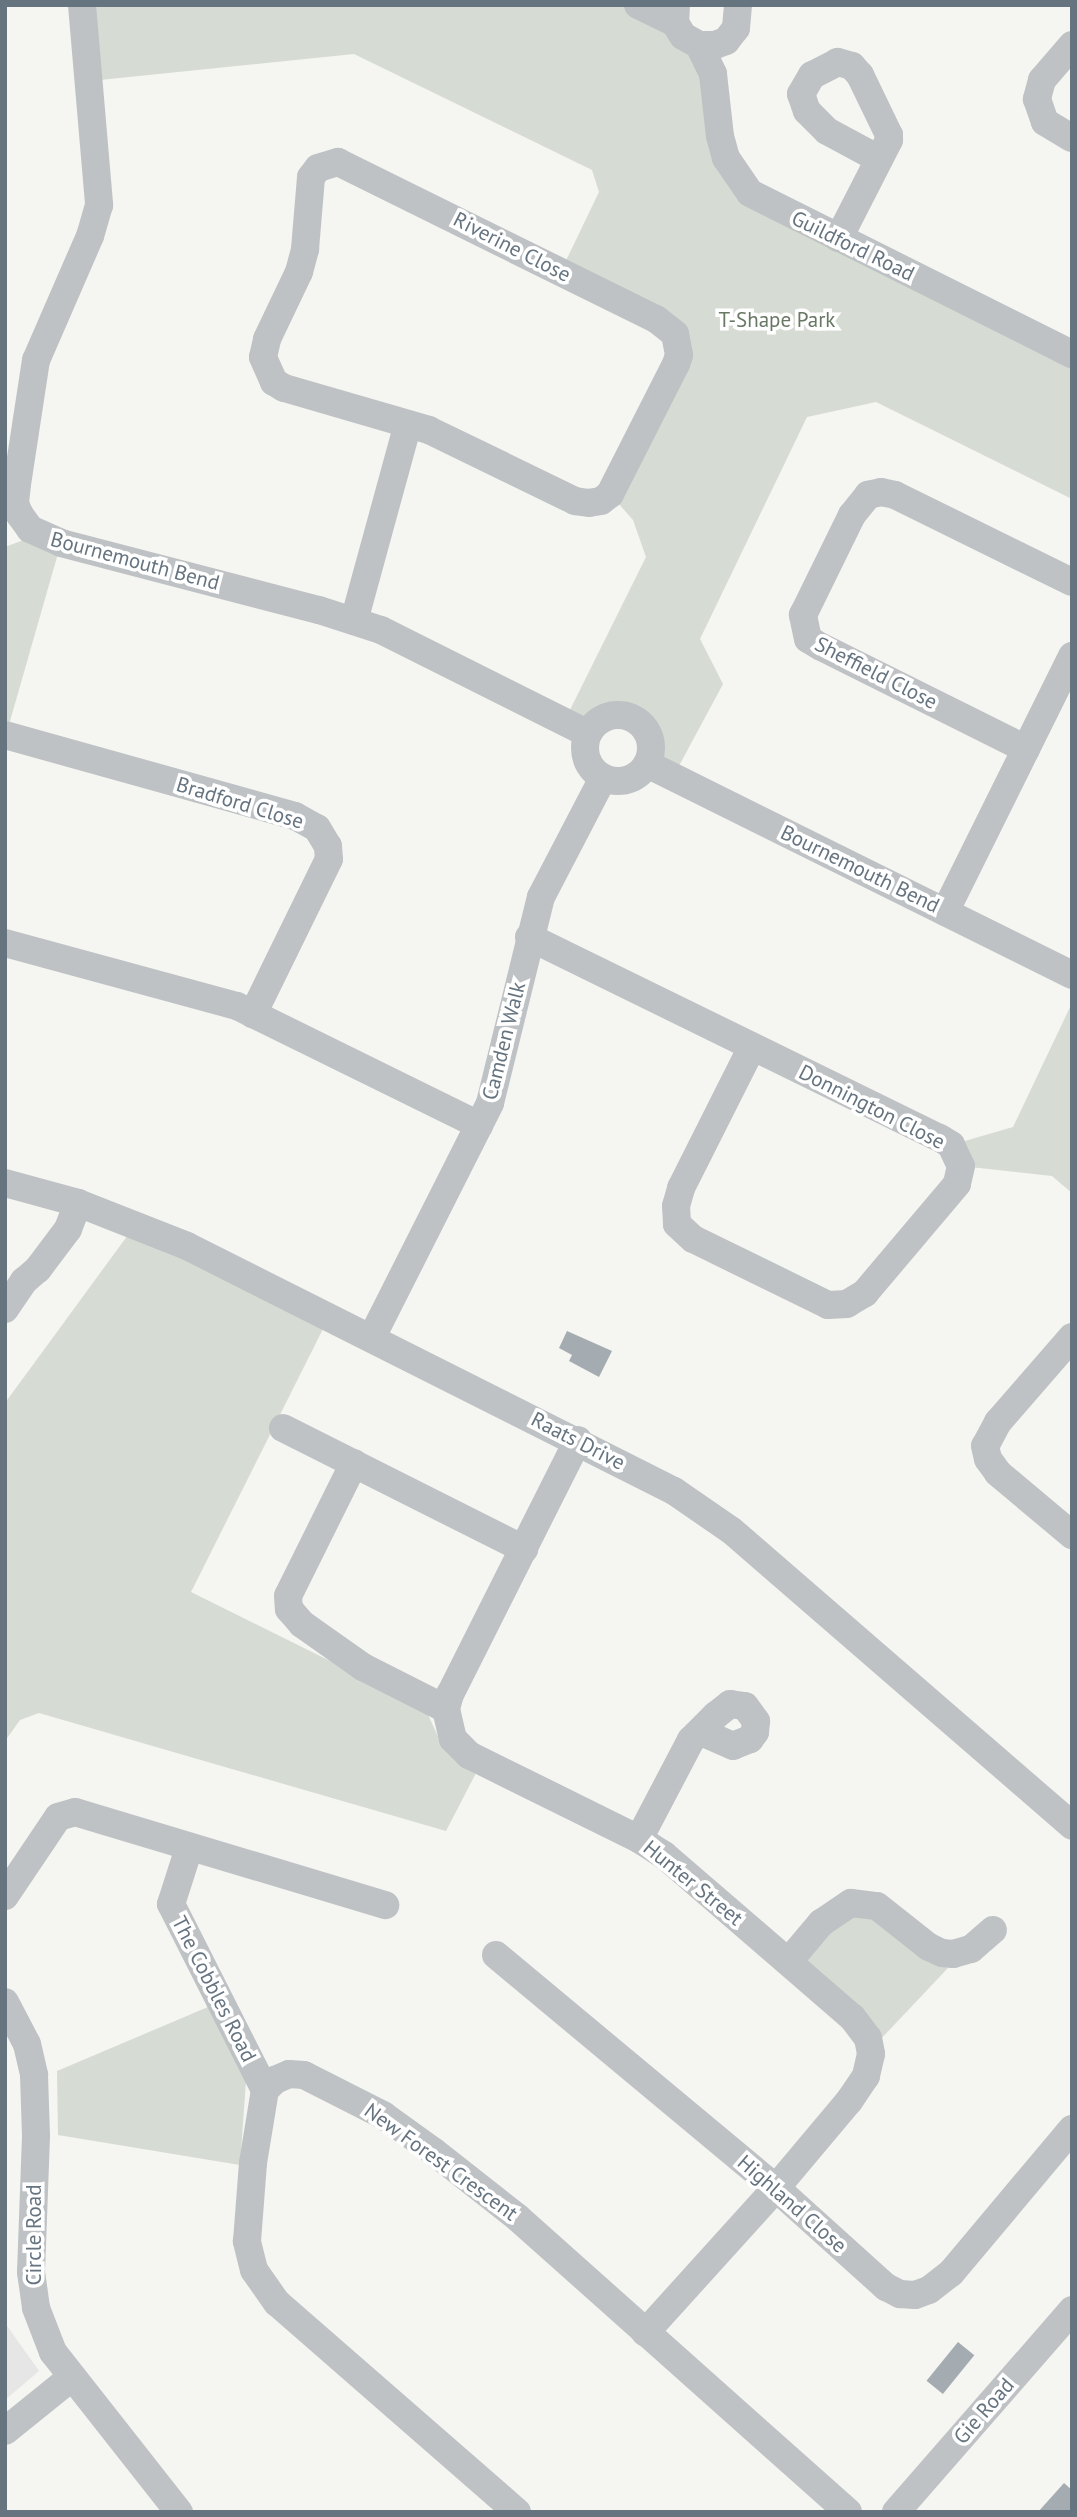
<!DOCTYPE html>
<html>
<head>
<meta charset="utf-8">
<style>
	body { margin:0 }
	#map { position:relative; width:1077px; height:2517px; overflow:hidden; background:#f5f5f1; font-family:"PT Sans",sans-serif }
	div>[style] { position:absolute }
	.built>* { inset:0; background:#e5e6e5 }
	.green>* { inset:0; background:#d6dbd3 }
	.building>* { inset:0; background:#a5acb1; transform-origin:0 0 }
	.minor>* { height:28px; margin:-14px; padding:0 14px; transform-origin:14px; border-radius:14px; background:#bec2c5 }
	.minor>.ring { margin:-14px; padding:0; box-sizing:content-box; background:none; border:28px solid #bec2c5; border-radius:50% }
	span { translate:-50% -50%; white-space:nowrap; text-align:center; line-height:1.15; -webkit-text-stroke:7px #fff; paint-order:stroke }
	.street-label { font-size:21px; color:#667480 }
	.park-label { font-size:21px; color:#687864 }
	.frame { position:absolute; inset:0; border:7px solid #667480; pointer-events:none }
</style>
</head>
<body>
<div id="map">
	<div class="built">
		<i style="clip-path:polygon(5px 2323px,39px 2371px,5px 2400px)"></i>
	</div>
	<div class="green">
		<i style="clip-path:polygon(82px 5px,641px 5px,689px 40px,737px 178px,1072px 354px,1072px 499px,876px 402px,807px 417px,700px 639px,723px 684px,673px 777px,647px 764px,650px 740px,646px 729px,630px 716px,617px 714px,594px 724px,564px 722px,646px 557px,633px 520px,610px 494px,679px 345px,561px 271px,599px 192px,592px 170px,354px 54px,90px 81px)"></i>
		<i style="clip-path:polygon(30px 529px,61px 543px,6px 735px,5px 547px,21px 541px)"></i>
		<i style="clip-path:polygon(1072px 1003px,1072px 1193px,1052px 1176px,961px 1166px,951px 1145px,1013px 1127px)"></i>
		<i style="clip-path:polygon(136px 1224px,328px 1319px,191px 1592px,425px 1708px,440px 1741px,476px 1773px,446px 1831px,39px 1713px,20px 1720px,5px 1741px,5px 1403px)"></i>
		<i style="clip-path:polygon(883px 1909px,948px 1968px,877px 2043px,791px 1962px,835px 1914px)"></i>
		<i style="clip-path:polygon(208px 2007px,246px 2081px,240px 2165px,58px 2135px,57px 2071px)"></i>
	</div>
	<div class="building">
		<i style="clip-path:polygon(567px 1331px,612px 1351px,599px 1377px,569px 1361px,572px 1355px,559px 1348px)"></i>
		<i style="left:958px;top:2342px;width:21px;height:50px;rotate:39deg"></i>
		<i style="clip-path:polygon(1064px 2483px,1072px 2490px,1072px 2512px,1038px 2512px)"></i>
	</div>
	<div class="minor">
		<i style="left:82px;top:5px;width:201px;rotate:85.1deg"></i>
		<i style="left:99px;top:205px;width:32px;rotate:106deg"></i>
		<i style="left:90px;top:236px;width:135px;rotate:113.5deg"></i>
		<i style="left:36px;top:360px;width:125px;rotate:98.7deg"></i>
		<i style="left:17px;top:484px;width:20px;rotate:96deg"></i>
		<i style="left:15px;top:504px;width:12px;rotate:66deg"></i>
		<i style="left:20px;top:515px;width:17px;rotate:54deg"></i>
		<i style="left:30px;top:529px;width:34px;rotate:24deg"></i>
		<i style="left:61px;top:543px;width:267px;rotate:14.6deg"></i>
		<i style="left:319px;top:610px;width:65px;rotate:17.9deg"></i>
		<i style="left:381px;top:630px;width:230px;rotate:26.6deg"></i>
		<i style="left:638px;top:5px;width:41px;rotate:25.9deg"></i>
		<i style="left:676px;top:5px;width:18px;rotate:93deg"></i>
		<i style="left:675px;top:23px;width:15px;rotate:58deg"></i>
		<i style="left:683px;top:36px;width:18px;rotate:29deg"></i>
		<i style="left:699px;top:45px;width:16px"></i>
		<i style="left:715px;top:45px;width:12px;rotate:-20deg"></i>
		<i style="left:726px;top:41px;width:16px;rotate:-52deg"></i>
		<i style="left:736px;top:28px;width:23px;rotate:-85deg"></i>
		<i style="left:699px;top:45px;width:32px;rotate:64deg"></i>
		<i style="left:713px;top:74px;width:62px;rotate:83.6deg"></i>
		<i style="left:720px;top:136px;width:23px;rotate:75deg"></i>
		<i style="left:726px;top:158px;width:42px;rotate:55.6deg"></i>
		<i style="left:750px;top:193px;width:360px;rotate:26.6deg"></i>
		<i style="left:1072px;top:45px;width:46px;rotate:130.6deg"></i>
		<i style="left:1042px;top:80px;width:20px;rotate:105deg"></i>
		<i style="left:1037px;top:99px;width:24px;rotate:71deg"></i>
		<i style="left:1045px;top:122px;width:31px;rotate:31deg"></i>
		<i style="left:338px;top:162px;width:355px;rotate:26.3deg"></i>
		<i style="left:656px;top:319px;width:24px;rotate:38deg"></i>
		<i style="left:675px;top:334px;width:21px;rotate:79deg"></i>
		<i style="left:679px;top:355px;width:9px;rotate:108deg"></i>
		<i style="left:676px;top:364px;width:146px;rotate:116.9deg"></i>
		<i style="left:610px;top:494px;width:11px;rotate:142deg"></i>
		<i style="left:601px;top:501px;width:12px;rotate:171deg"></i>
		<i style="left:589px;top:503px;width:14px;rotate:-172deg"></i>
		<i style="left:575px;top:501px;width:162px;rotate:-154.1deg"></i>
		<i style="left:429px;top:430px;width:151px;rotate:-163.8deg"></i>
		<i style="left:284px;top:388px;width:12px;rotate:-149deg"></i>
		<i style="left:274px;top:382px;width:27px;rotate:-114deg"></i>
		<i style="left:263px;top:357px;width:18px;rotate:-77deg"></i>
		<i style="left:267px;top:339px;width:74px;rotate:-64.5deg"></i>
		<i style="left:299px;top:272px;width:24px;rotate:-75deg"></i>
		<i style="left:305px;top:249px;width:72px;rotate:-85.2deg"></i>
		<i style="left:311px;top:177px;width:11px;rotate:-52deg"></i>
		<i style="left:318px;top:168px;width:21px;rotate:-17deg"></i>
		<i style="left:838px;top:238px;width:12px;rotate:-59deg"></i>
		<i style="left:844px;top:228px;width:99px;rotate:-62.9deg"></i>
		<i style="left:889px;top:140px;width:5px;rotate:-90deg"></i>
		<i style="left:889px;top:135px;width:67px;rotate:-115.8deg"></i>
		<i style="left:860px;top:75px;width:12px;rotate:-132deg"></i>
		<i style="left:852px;top:66px;width:15px;rotate:-164deg"></i>
		<i style="left:838px;top:62px;width:29px;rotate:153deg"></i>
		<i style="left:812px;top:75px;width:22px;rotate:120deg"></i>
		<i style="left:801px;top:94px;width:18px;rotate:71deg"></i>
		<i style="left:807px;top:111px;width:28px;rotate:45deg"></i>
		<i style="left:827px;top:131px;width:59px;rotate:28.3deg"></i>
		<i style="left:354px;top:621px;width:204px;rotate:-74.7deg"></i>
		<i class="ring" style="left:585px;top:715px;width:38px;height:38px"></i>
		<i style="left:5px;top:735px;width:301px;rotate:15.6deg"></i>
		<i style="left:295px;top:816px;width:25px;rotate:29deg"></i>
		<i style="left:317px;top:828px;width:21px;rotate:59deg"></i>
		<i style="left:328px;top:846px;width:13px;rotate:86deg"></i>
		<i style="left:329px;top:859px;width:173px;rotate:116.1deg"></i>
		<i style="left:1026px;top:749px;width:229px;rotate:-153.5deg"></i>
		<i style="left:821px;top:647px;width:15px;rotate:-148deg"></i>
		<i style="left:808px;top:639px;width:25px;rotate:-102deg"></i>
		<i style="left:803px;top:615px;width:111px;rotate:-63.9deg"></i>
		<i style="left:852px;top:515px;width:26px;rotate:-51deg"></i>
		<i style="left:868px;top:495px;width:13px;rotate:-13deg"></i>
		<i style="left:881px;top:492px;width:14px;rotate:12deg"></i>
		<i style="left:895px;top:495px;width:197px;rotate:26.2deg"></i>
		<i style="left:647px;top:764px;width:474px;rotate:26.4deg"></i>
		<i style="left:945px;top:912px;width:286px;rotate:-63.6deg"></i>
		<i style="left:529px;top:937px;width:458px;rotate:26.1deg"></i>
		<i style="left:940px;top:1138px;width:13px;rotate:32deg"></i>
		<i style="left:951px;top:1145px;width:23px;rotate:65deg"></i>
		<i style="left:961px;top:1166px;width:18px;rotate:103deg"></i>
		<i style="left:957px;top:1184px;width:143px;rotate:130.2deg"></i>
		<i style="left:865px;top:1293px;width:21px;rotate:149deg"></i>
		<i style="left:847px;top:1304px;width:19px;rotate:177deg"></i>
		<i style="left:828px;top:1305px;width:150px;rotate:-153.9deg"></i>
		<i style="left:693px;top:1239px;width:22px;rotate:-137deg"></i>
		<i style="left:677px;top:1224px;width:18px;rotate:-93deg"></i>
		<i style="left:676px;top:1206px;width:19px;rotate:-74deg"></i>
		<i style="left:681px;top:1188px;width:158px;rotate:-63.3deg"></i>
		<i style="left:5px;top:943px;width:240px;rotate:15.2deg"></i>
		<i style="left:237px;top:1006px;width:270px;rotate:26.2deg"></i>
		<i style="left:5px;top:1183px;width:76px;rotate:15.3deg"></i>
		<i style="left:78px;top:1203px;width:117px;rotate:21.5deg"></i>
		<i style="left:187px;top:1246px;width:545px;rotate:26.71deg"></i>
		<i style="left:674px;top:1491px;width:70px;rotate:34.6deg"></i>
		<i style="left:732px;top:1531px;width:450px;rotate:40.9deg"></i>
		<i style="left:5px;top:1309px;width:34px;rotate:-56deg"></i>
		<i style="left:24px;top:1281px;width:18px;rotate:-41deg"></i>
		<i style="left:38px;top:1269px;width:50px;rotate:-53.1deg"></i>
		<i style="left:68px;top:1229px;width:28px;rotate:-69deg"></i>
		<i style="left:372px;top:1337px;width:262px;rotate:-63.2deg"></i>
		<i style="left:490px;top:1103px;width:212px;rotate:-76.1deg"></i>
		<i style="left:541px;top:897px;width:134px;rotate:-62.5deg"></i>
		<i style="left:1072px;top:1337px;width:113px;rotate:131deg"></i>
		<i style="left:998px;top:1422px;width:27px;rotate:118deg"></i>
		<i style="left:985px;top:1446px;width:13px;rotate:77deg"></i>
		<i style="left:988px;top:1459px;width:17px;rotate:54deg"></i>
		<i style="left:998px;top:1473px;width:97px;rotate:40deg"></i>
		<i style="left:283px;top:1428px;width:270px;rotate:26.7deg"></i>
		<i style="left:578px;top:1440px;width:284px;rotate:116.7deg"></i>
		<i style="left:450px;top:1694px;width:16px;rotate:105deg"></i>
		<i style="left:446px;top:1709px;width:31px;rotate:77deg"></i>
		<i style="left:453px;top:1739px;width:23px;rotate:45deg"></i>
		<i style="left:469px;top:1755px;width:190px;rotate:26.3deg"></i>
		<i style="left:639px;top:1839px;width:30px;rotate:33deg"></i>
		<i style="left:664px;top:1855px;width:248px;rotate:40.8deg"></i>
		<i style="left:852px;top:2017px;width:26px;rotate:53deg"></i>
		<i style="left:868px;top:2038px;width:16px;rotate:79deg"></i>
		<i style="left:871px;top:2054px;width:23px;rotate:103deg"></i>
		<i style="left:866px;top:2076px;width:30px;rotate:124deg"></i>
		<i style="left:849px;top:2101px;width:114px;rotate:130deg"></i>
		<i style="left:776px;top:2188px;width:195px;rotate:132.1deg"></i>
		<i style="left:354px;top:1463px;width:148px;rotate:116.4deg"></i>
		<i style="left:288px;top:1596px;width:13px;rotate:86deg"></i>
		<i style="left:289px;top:1609px;width:20px;rotate:49deg"></i>
		<i style="left:302px;top:1624px;width:75px;rotate:35.2deg"></i>
		<i style="left:363px;top:1667px;width:93px;rotate:26.8deg"></i>
		<i style="left:639px;top:1839px;width:112px;rotate:-62.3deg"></i>
		<i style="left:691px;top:1740px;width:35px;rotate:-45deg"></i>
		<i style="left:716px;top:1715px;width:18px;rotate:-38deg"></i>
		<i style="left:730px;top:1704px;width:15px;rotate:8deg"></i>
		<i style="left:745px;top:1706px;width:19px;rotate:54deg"></i>
		<i style="left:756px;top:1721px;width:11px;rotate:95deg"></i>
		<i style="left:755px;top:1732px;width:9px;rotate:126deg"></i>
		<i style="left:750px;top:1739px;width:18px;rotate:158deg"></i>
		<i style="left:733px;top:1746px;width:36px;rotate:-156deg"></i>
		<i style="left:189px;top:1848px;width:59px;rotate:107.8deg"></i>
		<i style="left:171px;top:1904px;width:208px;rotate:63.2deg"></i>
		<i style="left:5px;top:1896px;width:95px;rotate:-56.1deg"></i>
		<i style="left:58px;top:1817px;width:18px;rotate:-16deg"></i>
		<i style="left:75px;top:1812px;width:324px;rotate:16.7deg"></i>
		<i style="left:496px;top:1955px;width:364px;rotate:39.8deg"></i>
		<i style="left:776px;top:2188px;width:148px;rotate:42deg"></i>
		<i style="left:886px;top:2287px;width:16px;rotate:27deg"></i>
		<i style="left:900px;top:2294px;width:15px;rotate:4deg"></i>
		<i style="left:915px;top:2295px;width:15px;rotate:-20deg"></i>
		<i style="left:929px;top:2290px;width:28px;rotate:-38deg"></i>
		<i style="left:951px;top:2273px;width:188px;rotate:-50deg"></i>
		<i style="left:789px;top:1961px;width:50px;rotate:-49.9deg"></i>
		<i style="left:821px;top:1923px;width:36px;rotate:-34deg"></i>
		<i style="left:851px;top:1903px;width:26px;rotate:7deg"></i>
		<i style="left:877px;top:1906px;width:66px;rotate:38.3deg"></i>
		<i style="left:929px;top:1947px;width:14px;rotate:25deg"></i>
		<i style="left:942px;top:1953px;width:11px;rotate:5deg"></i>
		<i style="left:953px;top:1954px;width:19px;rotate:-16deg"></i>
		<i style="left:971px;top:1949px;width:29px;rotate:-41deg"></i>
		<i style="left:5px;top:2002px;width:47px;rotate:62.4deg"></i>
		<i style="left:27px;top:2044px;width:32px;rotate:77deg"></i>
		<i style="left:34px;top:2075px;width:61px;rotate:88.1deg"></i>
		<i style="left:36px;top:2136px;width:136px;rotate:92.1deg"></i>
		<i style="left:31px;top:2272px;width:36px;rotate:82deg"></i>
		<i style="left:36px;top:2308px;width:47px;rotate:68.9deg"></i>
		<i style="left:53px;top:2352px;width:204px;rotate:51.8deg"></i>
		<i style="left:5px;top:2431px;width:86px;rotate:-38.9deg"></i>
		<i style="left:517px;top:2512px;width:318px;rotate:-138.9deg"></i>
		<i style="left:277px;top:2303px;width:40px;rotate:-124.9deg"></i>
		<i style="left:254px;top:2270px;width:30px;rotate:-104deg"></i>
		<i style="left:247px;top:2241px;width:78px;rotate:-85.6deg"></i>
		<i style="left:253px;top:2163px;width:74px;rotate:-80.7deg"></i>
		<i style="left:265px;top:2090px;width:14px;rotate:-45deg"></i>
		<i style="left:275px;top:2080px;width:15px;rotate:-23deg"></i>
		<i style="left:289px;top:2074px;width:15px;rotate:4deg"></i>
		<i style="left:304px;top:2075px;width:89px;rotate:26.9deg"></i>
		<i style="left:383px;top:2115px;width:62px;rotate:35.8deg"></i>
		<i style="left:433px;top:2151px;width:108px;rotate:38.2deg"></i>
		<i style="left:518px;top:2218px;width:442px;rotate:41.7deg"></i>
		<i style="left:896px;top:2512px;width:268px;rotate:-48.9deg"></i>
	</div>
	<div class="street-label">
		<span style="left:853px;top:246px;rotate:26deg">Guildford Road</span>
		<span style="left:512px;top:247px;rotate:27deg">Riverine Close</span>
		<span style="left:135px;top:561px;rotate:15deg">Bournemouth Bend</span>
		<span style="left:876px;top:673px;rotate:27deg">Sheffield Close</span>
		<span style="left:240px;top:803px;rotate:17deg">Bradford Close</span>
		<span style="left:860px;top:869px;rotate:26deg">Bournemouth Bend</span>
		<span style="left:504px;top:1041px;rotate:-76deg">Camden Walk</span>
		<span style="left:872px;top:1107px;rotate:27deg">Donnington Close</span>
		<span style="left:578px;top:1441px;rotate:27deg">Raats Drive</span>
		<span style="left:693px;top:1883px;rotate:39deg">Hunter Street</span>
		<span style="left:214px;top:1989px;rotate:63deg">The Cobbles Road</span>
		<span style="left:441px;top:2162px;rotate:36deg">New Forest Crescent</span>
		<span style="left:792px;top:2204px;rotate:41deg">Highland Close</span>
		<span style="left:34px;top:2235px;rotate:-90deg">Circle Road</span>
		<span style="left:984px;top:2411px;rotate:-49deg">Gie Road</span>
	</div>
	<div class="park-label">
		<span style="left:777px;top:320px">T-Shape Park</span>
	</div>
	<div class="frame"></div>
</div>
</body>
</html>
